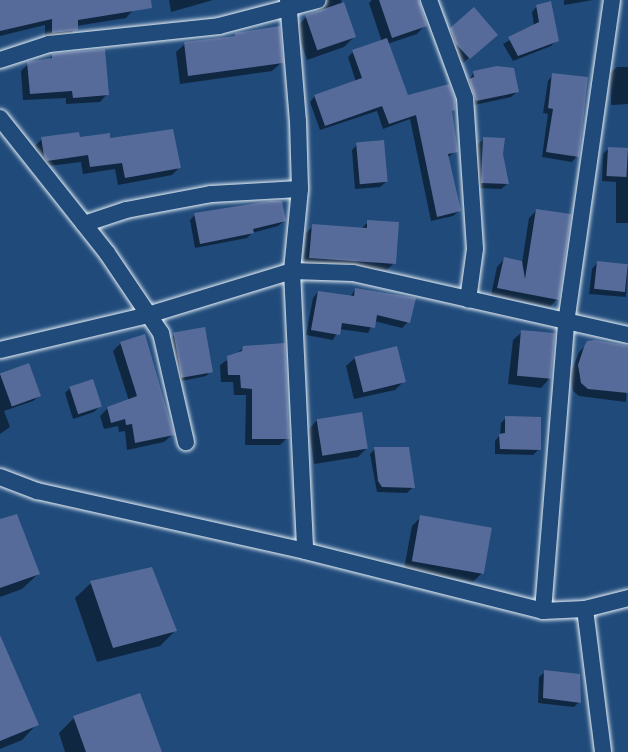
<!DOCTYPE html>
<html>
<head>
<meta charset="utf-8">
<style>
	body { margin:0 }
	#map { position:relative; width:628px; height:752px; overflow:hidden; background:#1f4a7a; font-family:"Shantell Sans",sans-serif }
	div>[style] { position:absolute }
	.shadow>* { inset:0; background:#0007 }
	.building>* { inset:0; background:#576b9a; transform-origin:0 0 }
	.roads { filter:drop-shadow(0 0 2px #e8f1f8) drop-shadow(0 0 2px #e8f1f8) }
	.street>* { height:16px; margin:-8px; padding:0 8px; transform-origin:8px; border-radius:8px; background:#1f4a7a }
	span { translate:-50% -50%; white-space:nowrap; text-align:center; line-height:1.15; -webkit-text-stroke:6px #1f4a7a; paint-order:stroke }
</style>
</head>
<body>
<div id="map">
	<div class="shadow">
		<i style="clip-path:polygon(0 0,132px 0,133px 10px,126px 18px,76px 26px,69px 37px,45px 40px,45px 25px,0 36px)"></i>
		<i style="clip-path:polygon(169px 0,213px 0,171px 12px)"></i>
		<i style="clip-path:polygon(310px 0,341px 0,354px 37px,344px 47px,307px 60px,296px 28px,306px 17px,317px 13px,319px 7px)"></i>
		<i style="clip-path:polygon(372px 0,418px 0,425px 25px,417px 34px,387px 44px,407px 98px,450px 112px,456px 151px,447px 158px,459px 211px,453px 216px,431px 221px,410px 119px,383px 129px,377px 111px,320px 130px,310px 102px,315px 96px,356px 82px,348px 57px,353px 52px,382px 42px,369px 3px)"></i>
		<i style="clip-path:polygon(564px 0,593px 0,564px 5px)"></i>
		<i style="clip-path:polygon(537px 6px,557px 40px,551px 46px,513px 61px,503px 44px,534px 26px,532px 12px)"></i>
		<i style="clip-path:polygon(452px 29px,490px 40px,463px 63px,451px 50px,446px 35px)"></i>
		<i style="clip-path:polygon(236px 35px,281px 63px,272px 71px,180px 84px,176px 52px,185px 44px,233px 38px)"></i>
		<i style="clip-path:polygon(52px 56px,107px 94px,100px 102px,66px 104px,66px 98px,23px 100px,21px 71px,28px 64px,48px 60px)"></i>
		<i style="clip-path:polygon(617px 67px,628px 67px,628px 104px,611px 105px,610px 73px)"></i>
		<i style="clip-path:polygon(474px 73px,517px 92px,511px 97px,470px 106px,464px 86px)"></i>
		<i style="clip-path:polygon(553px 75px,577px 156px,572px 162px,542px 157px,548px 114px,543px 113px,548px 81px)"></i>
		<i style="clip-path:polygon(42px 139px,109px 140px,179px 168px,172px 175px,118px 185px,115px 169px,83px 174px,81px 162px,40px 167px,35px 146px)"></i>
		<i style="clip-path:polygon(484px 139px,502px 154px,507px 184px,501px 189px,476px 188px,478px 144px)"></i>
		<i style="clip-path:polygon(357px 145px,386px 182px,380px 187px,355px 189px,352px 150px)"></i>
		<i style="clip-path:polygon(609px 148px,628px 149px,628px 223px,616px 223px,616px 182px,602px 181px,603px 154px)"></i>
		<i style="clip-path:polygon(536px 211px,557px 299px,550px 307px,491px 295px,497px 267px,504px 259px,522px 263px,529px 218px)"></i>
		<i style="clip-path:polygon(195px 215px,284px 221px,278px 226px,252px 233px,247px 238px,195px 248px,190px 220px)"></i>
		<i style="clip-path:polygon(368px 222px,394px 263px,387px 270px,303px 265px,306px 233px,313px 226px,361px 229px)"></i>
		<i style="clip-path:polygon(597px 263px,628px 266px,626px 297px,589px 294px,592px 269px)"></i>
		<i style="clip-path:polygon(355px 290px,408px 322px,402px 328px,374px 321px,368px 333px,339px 329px,333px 340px,306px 335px,313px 298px,318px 292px,350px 297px)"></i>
		<i style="clip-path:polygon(522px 332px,549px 379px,541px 388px,508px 384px,513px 340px)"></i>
		<i style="clip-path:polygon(175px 334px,211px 371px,206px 376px,177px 382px,169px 340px)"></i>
		<i style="clip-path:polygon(121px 343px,172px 435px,164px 442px,127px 450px,125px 431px,119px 432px,118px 426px,104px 429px,100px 416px,108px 408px,129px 401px,113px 351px)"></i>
		<i style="clip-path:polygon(588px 343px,628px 348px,626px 402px,579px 396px,573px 391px,570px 375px,579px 352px)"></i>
		<i style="clip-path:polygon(244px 348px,287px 438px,280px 445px,245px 445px,246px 395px,234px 395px,233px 382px,221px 382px,220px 365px)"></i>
		<i style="clip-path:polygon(355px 358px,404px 381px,395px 390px,354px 399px,346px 366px)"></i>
		<i style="clip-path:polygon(28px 365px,39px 396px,33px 401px,4px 411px,10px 427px,0 434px,0 375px)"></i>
		<i style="clip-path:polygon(70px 388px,100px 406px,94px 412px,73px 419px,65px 393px)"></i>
		<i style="clip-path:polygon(506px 418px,539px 449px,533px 455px,495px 454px,495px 441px,500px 435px,501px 423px)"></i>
		<i style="clip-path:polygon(317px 420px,366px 449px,358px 457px,314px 464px,309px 429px)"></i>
		<i style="clip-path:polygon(375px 449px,413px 487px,407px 493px,377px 492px,370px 454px)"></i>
		<i style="clip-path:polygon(421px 517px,482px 573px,473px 582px,404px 569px,412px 526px)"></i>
		<i style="clip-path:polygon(0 520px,38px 574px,22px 589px,0 597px)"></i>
		<i style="clip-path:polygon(91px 583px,175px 631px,160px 646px,97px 662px,75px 598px)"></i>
		<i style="clip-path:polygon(0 664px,37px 724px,22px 740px,0 749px)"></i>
		<i style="clip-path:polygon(545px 672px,579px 702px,574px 707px,538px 703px,539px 677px)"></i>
		<i style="clip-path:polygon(74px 718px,160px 752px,65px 752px,59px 733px)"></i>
	</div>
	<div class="building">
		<i style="clip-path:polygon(0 0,151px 0,152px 8px,78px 20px,78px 30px,52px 33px,52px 19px,0 31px)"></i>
		<i style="clip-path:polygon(379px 0,419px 0,427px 26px,392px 38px)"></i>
		<i style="clip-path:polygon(551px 1px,559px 41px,518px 56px,508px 37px,539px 22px,536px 5px)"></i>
		<i style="left:344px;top:2px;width:37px;height:41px;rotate:71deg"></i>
		<i style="clip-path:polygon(474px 7px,498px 35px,470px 59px,456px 44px,450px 28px)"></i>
		<i style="clip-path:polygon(280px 26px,283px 63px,188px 76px,184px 42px,235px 36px,235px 33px)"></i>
		<i style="clip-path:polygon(387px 38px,408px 95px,449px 84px,455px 100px,455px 110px,452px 111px,458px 152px,448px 154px,461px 211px,437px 217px,416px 115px,389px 124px,382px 106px,325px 126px,314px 95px,362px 78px,352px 50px)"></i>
		<i style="clip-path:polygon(105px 49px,109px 95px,73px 98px,72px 91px,30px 94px,27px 62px,52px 58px,52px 54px)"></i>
		<i style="clip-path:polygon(497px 66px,514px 68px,519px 92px,476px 101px,469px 79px,474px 77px,473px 71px)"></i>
		<i style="clip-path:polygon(552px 73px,588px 77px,579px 157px,546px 152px,553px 109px,548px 108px)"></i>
		<i style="clip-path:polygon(173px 129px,181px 168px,125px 178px,122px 163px,90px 167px,88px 155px,47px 161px,44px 156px,41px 137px,79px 132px,80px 137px,110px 133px,110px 138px)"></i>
		<i style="clip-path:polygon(483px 137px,505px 138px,503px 154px,509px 184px,481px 183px)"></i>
		<i style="left:384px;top:140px;width:42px;height:28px;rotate:85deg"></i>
		<i style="left:608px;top:147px;width:20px;height:29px;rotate:3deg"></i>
		<i style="clip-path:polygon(270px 201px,282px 201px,286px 221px,253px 229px,254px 233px,200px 244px,194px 213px)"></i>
		<i style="clip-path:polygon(536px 209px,571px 214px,559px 300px,497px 288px,504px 257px,522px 261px,525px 279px)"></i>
		<i style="clip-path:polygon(367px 220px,399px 222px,396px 264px,309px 258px,312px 224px,367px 228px)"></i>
		<i style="left:597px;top:261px;width:31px;height:28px;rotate:6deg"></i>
		<i style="clip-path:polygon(355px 288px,416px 298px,410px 323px,377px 315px,375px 328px,342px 323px,340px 335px,311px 330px,318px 291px,354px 296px)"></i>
		<i style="left:205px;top:327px;width:46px;height:32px;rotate:80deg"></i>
		<i style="left:521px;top:330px;width:34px;height:46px;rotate:5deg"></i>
		<i style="clip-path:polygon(145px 334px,174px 435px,135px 443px,132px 424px,126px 425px,125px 419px,111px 423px,107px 407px,137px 396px,120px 342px)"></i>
		<i style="clip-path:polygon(595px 340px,628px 346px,628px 393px,588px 389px,581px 383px,578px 365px,584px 347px,587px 341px)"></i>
		<i style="clip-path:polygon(285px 343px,289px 439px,252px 439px,252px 389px,241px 388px,240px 375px,228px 375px,227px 356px,242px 351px,243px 346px)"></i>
		<i style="left:397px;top:346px;width:37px;height:44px;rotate:76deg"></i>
		<i style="left:29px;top:363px;width:35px;height:31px;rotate:70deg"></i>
		<i style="left:93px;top:379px;width:29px;height:25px;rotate:72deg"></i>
		<i style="left:362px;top:412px;width:37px;height:46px;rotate:81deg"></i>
		<i style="clip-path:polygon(505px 416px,541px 417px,541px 450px,500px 449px,499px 434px,505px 433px)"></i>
		<i style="clip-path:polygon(374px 447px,409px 447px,415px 488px,382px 487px,378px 481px)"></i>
		<i style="clip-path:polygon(17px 514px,40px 574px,0 588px,0 519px)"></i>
		<i style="left:420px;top:515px;width:73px;height:47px;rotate:10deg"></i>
		<i style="clip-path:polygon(152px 567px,177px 631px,113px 648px,90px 581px)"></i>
		<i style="clip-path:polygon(0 635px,39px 725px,0 741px)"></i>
		<i style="clip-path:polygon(544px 670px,580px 674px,581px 703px,543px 698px)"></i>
		<i style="clip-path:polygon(140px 693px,162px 752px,86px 752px,73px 716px)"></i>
	</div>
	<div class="roads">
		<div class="street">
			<i style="left:288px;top:0;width:121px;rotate:85.3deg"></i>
			<i style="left:298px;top:121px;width:68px;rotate:88.3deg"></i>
			<i style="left:300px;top:189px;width:82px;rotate:95.6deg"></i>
			<i style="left:292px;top:271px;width:280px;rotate:87.3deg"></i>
			<i style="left:429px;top:0;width:104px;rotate:69.8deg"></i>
			<i style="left:465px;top:98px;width:151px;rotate:86.2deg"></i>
			<i style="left:475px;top:249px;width:51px;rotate:97.8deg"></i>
			<i style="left:0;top:60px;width:52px;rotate:-18.1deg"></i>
			<i style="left:49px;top:44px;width:171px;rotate:-6deg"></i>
			<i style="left:219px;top:26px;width:102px;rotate:-14.7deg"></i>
			<i style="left:0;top:118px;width:172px;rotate:51.6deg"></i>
			<i style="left:107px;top:253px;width:97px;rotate:56deg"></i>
			<i style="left:161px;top:333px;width:112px;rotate:77.1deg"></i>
			<i style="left:84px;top:224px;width:44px;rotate:-18.4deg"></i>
			<i style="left:126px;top:210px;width:86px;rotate:-10.7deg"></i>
			<i style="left:211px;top:194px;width:89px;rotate:-3.2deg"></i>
			<i style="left:0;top:350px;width:152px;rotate:-13.3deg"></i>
			<i style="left:148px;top:315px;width:151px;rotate:-17deg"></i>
			<i style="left:292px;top:271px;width:61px;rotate:1.9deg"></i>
			<i style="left:353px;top:273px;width:282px;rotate:12.7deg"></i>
			<i style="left:0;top:477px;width:40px;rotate:21deg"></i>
			<i style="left:37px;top:491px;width:275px;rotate:12.6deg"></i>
			<i style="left:305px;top:551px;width:245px;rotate:14.1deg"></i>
			<i style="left:543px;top:611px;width:42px;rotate:-2.7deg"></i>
			<i style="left:585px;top:609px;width:44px;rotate:-14.3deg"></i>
			<i style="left:585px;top:609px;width:144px;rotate:82.8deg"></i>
			<i style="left:543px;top:611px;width:289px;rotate:-85.4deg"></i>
			<i style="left:566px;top:323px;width:326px;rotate:-81.9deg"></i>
		</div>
	</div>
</div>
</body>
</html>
